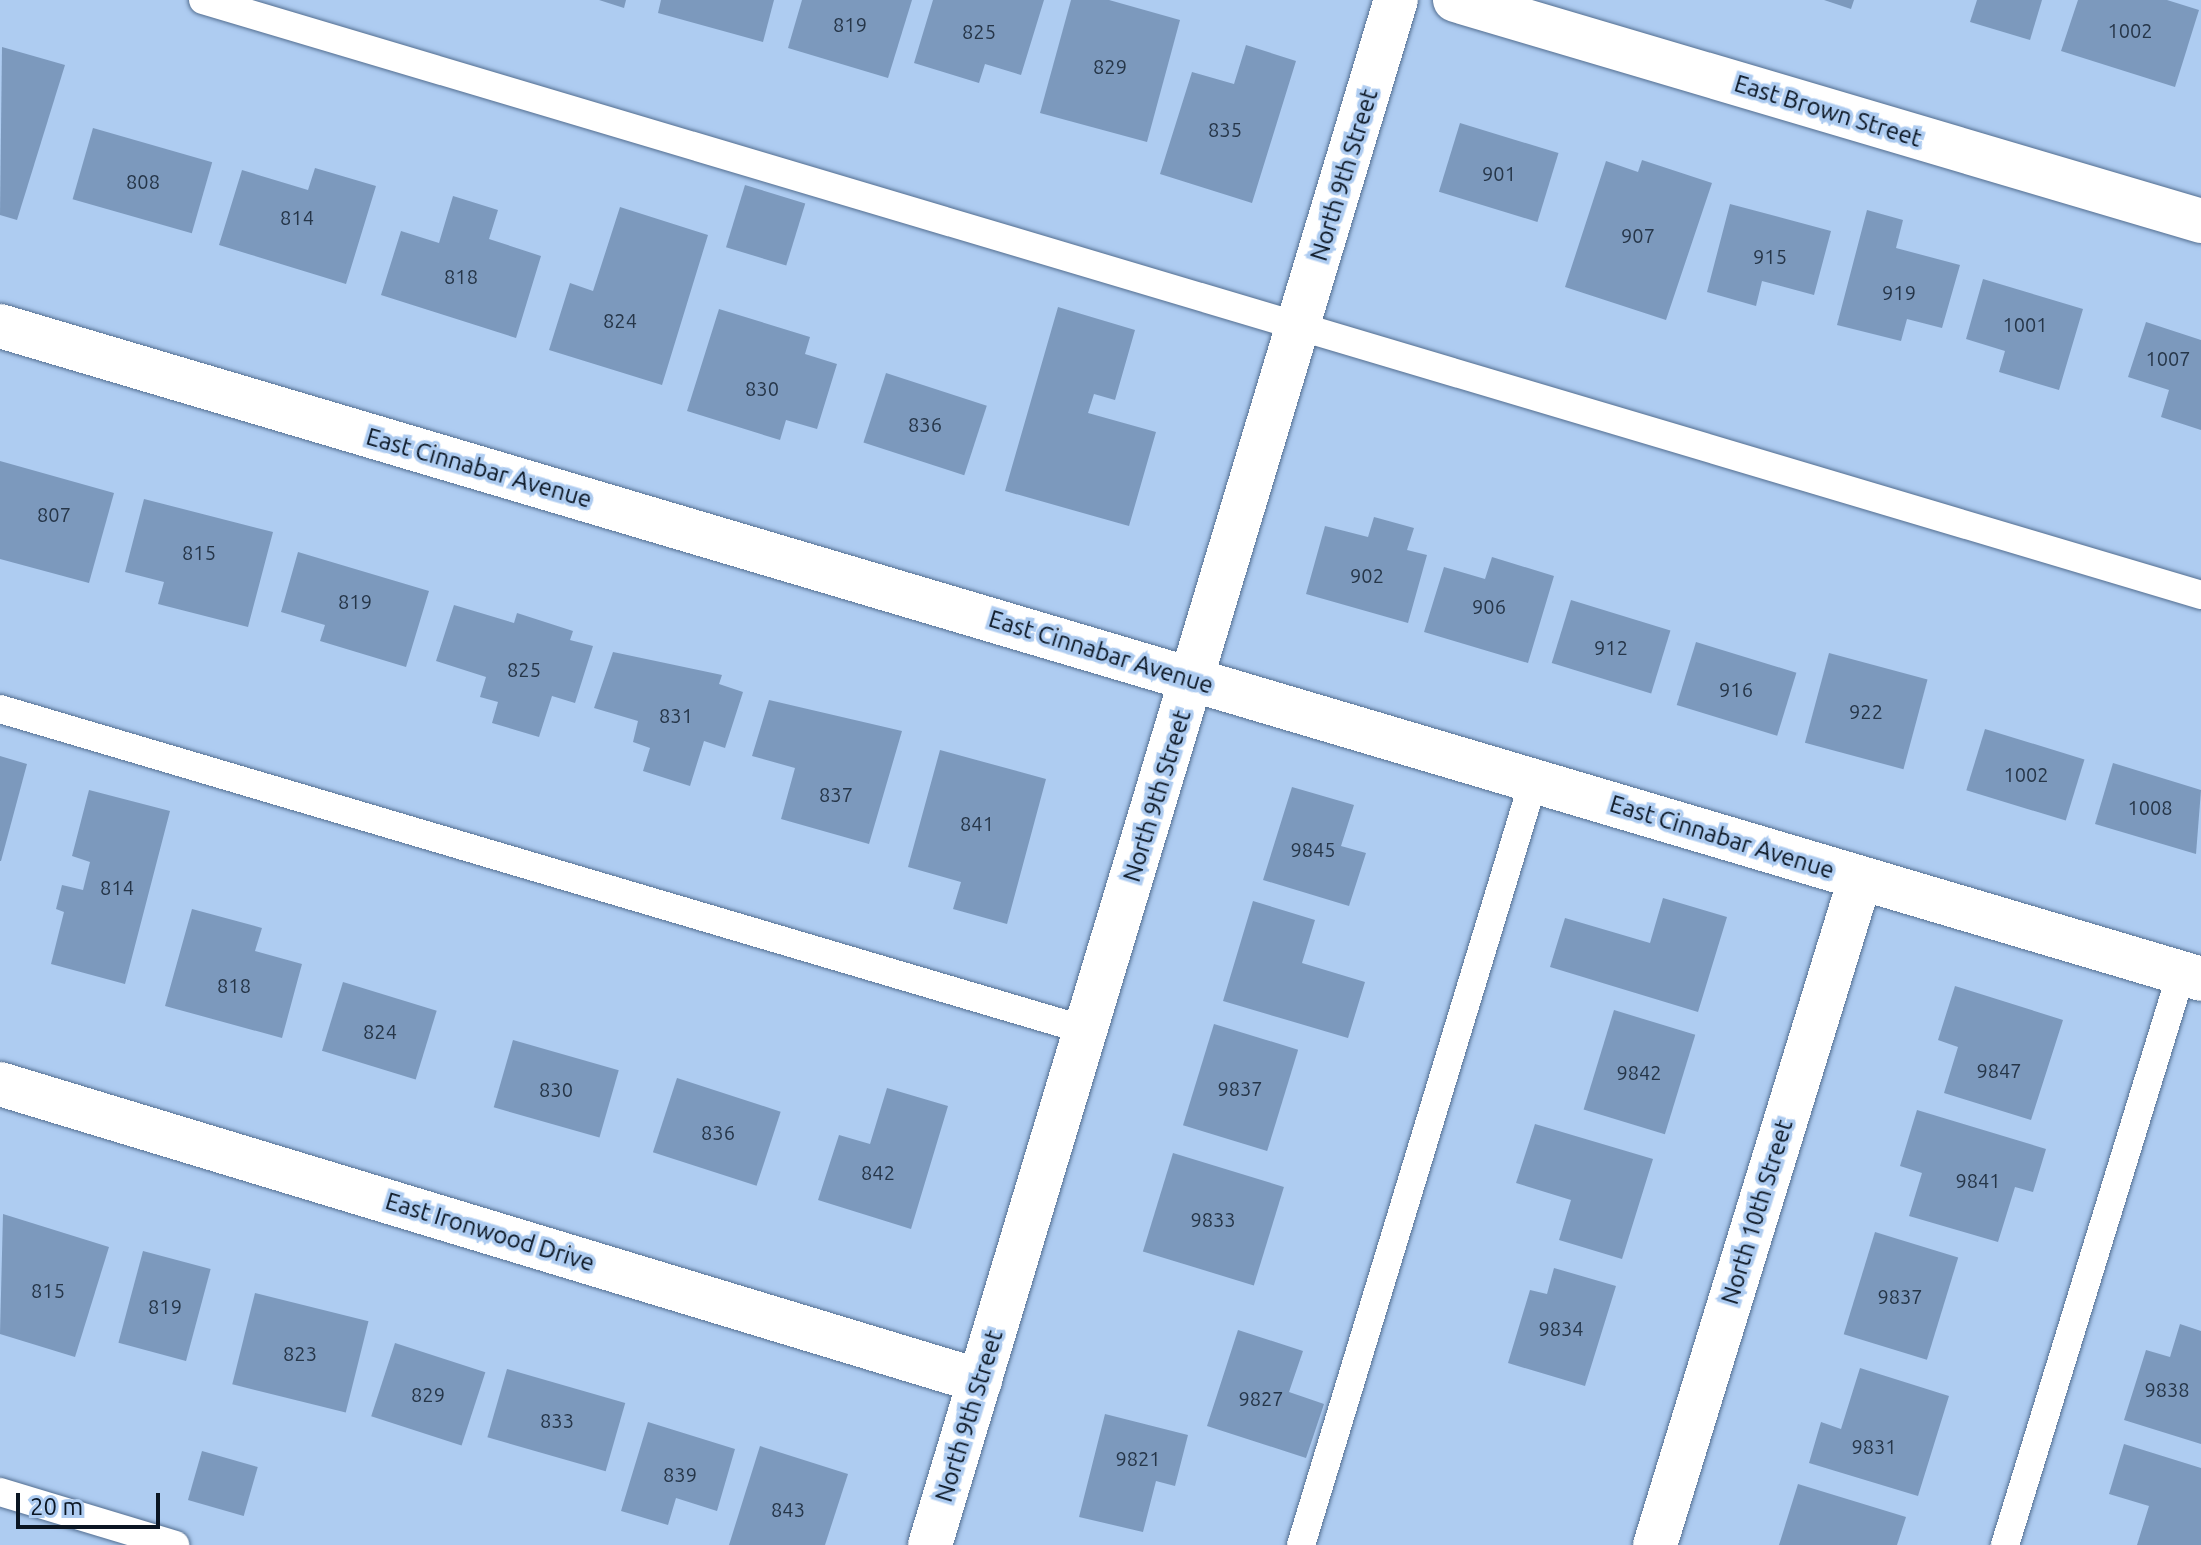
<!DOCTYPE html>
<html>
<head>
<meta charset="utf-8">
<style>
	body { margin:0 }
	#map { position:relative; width:2201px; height:1545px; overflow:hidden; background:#aeccf1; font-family:Ubuntu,sans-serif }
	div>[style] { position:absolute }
	.building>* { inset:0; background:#7c99bd; transform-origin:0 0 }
	.roads { filter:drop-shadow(0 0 2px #536e90) drop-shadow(0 0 2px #536e90) }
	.service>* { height:28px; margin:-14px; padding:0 14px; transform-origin:14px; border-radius:14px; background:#fff }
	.minor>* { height:44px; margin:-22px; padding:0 22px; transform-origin:22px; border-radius:22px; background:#fff }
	span { translate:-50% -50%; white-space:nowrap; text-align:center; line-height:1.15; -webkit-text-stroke:7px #aeccf1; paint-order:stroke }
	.number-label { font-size:20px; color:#263649 }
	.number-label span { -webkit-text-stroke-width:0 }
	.street-label { font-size:24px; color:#0a1522 }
	.scale { position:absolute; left:16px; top:1493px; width:144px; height:36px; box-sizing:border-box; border:4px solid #0a1522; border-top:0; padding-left:10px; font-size:24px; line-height:28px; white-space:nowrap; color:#0a1522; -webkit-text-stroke:6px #aeccf1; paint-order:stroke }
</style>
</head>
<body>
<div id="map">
	<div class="building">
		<i style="clip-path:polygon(599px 0,626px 0,624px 8px)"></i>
		<i style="clip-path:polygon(661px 0,774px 0,763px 42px,658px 13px)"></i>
		<i style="clip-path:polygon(802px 0,912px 0,888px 78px,788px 48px)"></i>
		<i style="clip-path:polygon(933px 0,1044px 0,1021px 75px,985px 64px,979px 83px,914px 63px)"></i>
		<i style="clip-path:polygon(1071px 0,1109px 0,1180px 20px,1147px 142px,1040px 113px)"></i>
		<i style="clip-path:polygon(1824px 0,1854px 0,1851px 9px)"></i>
		<i style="clip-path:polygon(1977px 0,2042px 0,2030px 40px,1970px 22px)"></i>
		<i style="clip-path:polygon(2078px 0,2167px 0,2199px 10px,2175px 87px,2061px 51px)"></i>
		<i style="clip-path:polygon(1246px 45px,1296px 61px,1252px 203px,1160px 174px,1192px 72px,1234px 84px)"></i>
		<i style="clip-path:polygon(2px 47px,65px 65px,17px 220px,0 215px)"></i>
		<i style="left:1460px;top:123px;width:103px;height:72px;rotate:17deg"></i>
		<i style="left:93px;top:128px;width:124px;height:74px;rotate:16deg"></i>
		<i style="clip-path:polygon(1642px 160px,1712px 183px,1666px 320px,1565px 287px,1606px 161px,1638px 172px)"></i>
		<i style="clip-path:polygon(315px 168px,376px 186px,346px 284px,219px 245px,242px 170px,308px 190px)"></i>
		<i style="left:745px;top:185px;width:63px;height:65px;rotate:17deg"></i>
		<i style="clip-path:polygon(453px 196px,498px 210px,489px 239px,541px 256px,516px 338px,381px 295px,401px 231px,439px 243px)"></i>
		<i style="clip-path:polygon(1730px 204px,1831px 231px,1814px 295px,1762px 281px,1756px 306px,1707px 292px)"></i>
		<i style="clip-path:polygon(620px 207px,708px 235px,662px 385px,549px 350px,570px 283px,593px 291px)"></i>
		<i style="clip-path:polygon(1867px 210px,1903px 220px,1896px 248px,1960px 265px,1942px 328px,1907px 319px,1901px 341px,1837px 325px)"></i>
		<i style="clip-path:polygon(1983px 279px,2083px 309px,2059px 390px,1999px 372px,2005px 351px,1966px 339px)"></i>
		<i style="clip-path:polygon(1058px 307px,1135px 330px,1115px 400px,1094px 394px,1088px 413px,1156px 432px,1129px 526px,1005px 491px)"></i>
		<i style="clip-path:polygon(719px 309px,810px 337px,805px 354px,837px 364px,817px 429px,786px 420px,780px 440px,687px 411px)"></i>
		<i style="clip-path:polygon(2146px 322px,2201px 340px,2201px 430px,2161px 417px,2169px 390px,2128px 377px)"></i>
		<i style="left:886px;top:373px;width:106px;height:73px;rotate:18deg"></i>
		<i style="clip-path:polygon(0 461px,114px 493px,89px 583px,0 559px)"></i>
		<i style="clip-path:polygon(144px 499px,273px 532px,248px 627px,158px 604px,164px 582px,125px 572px)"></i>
		<i style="clip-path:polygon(1374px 517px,1414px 528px,1407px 550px,1427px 555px,1408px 623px,1306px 594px,1325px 526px,1368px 537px)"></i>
		<i style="clip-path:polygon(298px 552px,429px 591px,406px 667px,320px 641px,325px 625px,281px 612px)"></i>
		<i style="clip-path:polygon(1492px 557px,1554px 576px,1528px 663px,1424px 632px,1444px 567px,1485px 579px)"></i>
		<i style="left:1571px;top:600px;width:104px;height:66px;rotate:17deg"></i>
		<i style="clip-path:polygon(454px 605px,514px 623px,517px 613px,573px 631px,570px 640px,593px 646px,575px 703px,552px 696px,539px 737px,492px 723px,498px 702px,480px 697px,486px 677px,436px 661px)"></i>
		<i style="left:1696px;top:642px;width:105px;height:66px;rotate:17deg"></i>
		<i style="clip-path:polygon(613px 652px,722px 675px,719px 684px,743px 692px,725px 748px,704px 741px,690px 786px,643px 771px,650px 748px,633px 742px,638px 721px,594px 708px)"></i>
		<i style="left:1829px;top:653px;width:102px;height:93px;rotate:15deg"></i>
		<i style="clip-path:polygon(769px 700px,902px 731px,869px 844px,781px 819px,795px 768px,752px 756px)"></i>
		<i style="left:1985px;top:729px;width:104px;height:64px;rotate:17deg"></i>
		<i style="clip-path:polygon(940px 750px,1046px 779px,1007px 924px,953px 909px,961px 882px,908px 867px)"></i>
		<i style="clip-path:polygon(0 756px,27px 764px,1px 861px,0 861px)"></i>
		<i style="clip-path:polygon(2113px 763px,2201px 790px,2196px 854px,2095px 824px)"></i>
		<i style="clip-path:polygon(1292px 787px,1354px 805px,1341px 846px,1366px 853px,1349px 906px,1263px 880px)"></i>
		<i style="clip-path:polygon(89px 790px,170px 811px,125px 984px,51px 964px,64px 912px,56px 909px,62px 885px,83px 890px,90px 862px,72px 856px)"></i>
		<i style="clip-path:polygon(1663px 898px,1727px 917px,1698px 1012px,1550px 967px,1565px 918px,1650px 943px)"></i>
		<i style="clip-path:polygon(1253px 901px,1315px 920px,1302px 963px,1365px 982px,1348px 1038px,1223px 1001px)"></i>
		<i style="clip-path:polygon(192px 909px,262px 928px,255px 951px,302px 964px,282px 1038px,165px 1006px)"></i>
		<i style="left:343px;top:982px;width:98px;height:72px;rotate:17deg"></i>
		<i style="clip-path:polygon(1955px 986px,2063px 1020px,2031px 1120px,1944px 1093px,1958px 1047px,1938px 1040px)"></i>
		<i style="left:1614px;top:1010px;width:85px;height:104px;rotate:17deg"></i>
		<i style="left:1214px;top:1024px;width:88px;height:106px;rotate:17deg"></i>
		<i style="left:513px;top:1040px;width:110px;height:70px;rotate:16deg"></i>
		<i style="left:677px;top:1078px;width:109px;height:78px;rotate:18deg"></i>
		<i style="clip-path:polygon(887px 1088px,948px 1106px,911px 1229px,818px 1200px,839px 1135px,870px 1144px)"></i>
		<i style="clip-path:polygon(1917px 1110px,2046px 1149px,2033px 1192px,2015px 1187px,1998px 1242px,1909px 1216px,1922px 1173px,1900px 1166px)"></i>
		<i style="clip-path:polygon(1535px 1124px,1653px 1159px,1622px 1259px,1559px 1240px,1571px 1200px,1516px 1183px)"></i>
		<i style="left:1173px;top:1153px;width:116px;height:103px;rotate:17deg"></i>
		<i style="clip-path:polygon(3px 1214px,109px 1247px,75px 1357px,0 1334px)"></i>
		<i style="left:1875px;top:1232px;width:87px;height:107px;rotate:17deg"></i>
		<i style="left:143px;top:1251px;width:70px;height:95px;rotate:15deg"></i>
		<i style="clip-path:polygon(1554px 1268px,1616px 1286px,1585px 1386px,1508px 1363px,1530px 1290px,1547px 1294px)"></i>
		<i style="left:255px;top:1293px;width:117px;height:94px;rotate:14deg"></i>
		<i style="clip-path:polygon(2180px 1324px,2201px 1331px,2201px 1444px,2124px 1420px,2146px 1350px,2170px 1357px)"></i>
		<i style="clip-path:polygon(1238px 1330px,1303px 1351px,1289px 1392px,1324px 1404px,1306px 1458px,1207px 1426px)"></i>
		<i style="left:395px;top:1343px;width:95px;height:77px;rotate:18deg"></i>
		<i style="clip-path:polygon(1860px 1368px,1949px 1396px,1918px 1496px,1809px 1463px,1821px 1422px,1841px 1429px)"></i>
		<i style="left:507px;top:1369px;width:123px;height:71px;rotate:16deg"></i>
		<i style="clip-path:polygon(1105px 1414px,1188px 1435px,1175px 1486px,1156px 1481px,1143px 1532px,1079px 1517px)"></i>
		<i style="clip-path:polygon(648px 1422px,735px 1449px,717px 1511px,676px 1498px,668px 1525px,621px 1511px)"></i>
		<i style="clip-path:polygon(2124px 1444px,2201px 1468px,2201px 1545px,2137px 1545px,2149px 1506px,2109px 1494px)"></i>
		<i style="clip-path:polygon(760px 1446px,848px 1474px,825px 1545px,729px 1545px)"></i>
		<i style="left:202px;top:1451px;width:58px;height:51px;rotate:16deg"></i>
		<i style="clip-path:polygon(1798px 1484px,1906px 1517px,1897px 1545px,1779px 1545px)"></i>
	</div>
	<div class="roads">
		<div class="service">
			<i style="left:203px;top:0;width:2085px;rotate:16.58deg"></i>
			<i style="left:0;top:709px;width:1131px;rotate:16.48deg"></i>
			<i style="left:0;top:1492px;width:183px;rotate:16.8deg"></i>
			<i style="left:1301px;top:1545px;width:801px;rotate:-73.08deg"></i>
			<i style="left:2005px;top:1545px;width:598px;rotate:-72.87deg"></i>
		</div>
		<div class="minor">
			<i style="left:1455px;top:0;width:778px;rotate:16.5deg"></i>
			<i style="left:0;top:326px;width:2296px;rotate:16.52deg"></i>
			<i style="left:0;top:1084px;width:1024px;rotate:16.86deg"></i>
			<i style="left:930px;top:1545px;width:1614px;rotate:-73.22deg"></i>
			<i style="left:1655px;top:1545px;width:697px;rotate:-72.89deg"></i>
		</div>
	</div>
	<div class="number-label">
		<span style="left:850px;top:24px">819</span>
		<span style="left:2130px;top:30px">1002</span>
		<span style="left:979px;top:31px">825</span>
		<span style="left:1110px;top:66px">829</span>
		<span style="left:1225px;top:129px">835</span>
		<span style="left:1499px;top:173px">901</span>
		<span style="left:143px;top:181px">808</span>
		<span style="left:297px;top:217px">814</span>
		<span style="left:1638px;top:235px">907</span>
		<span style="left:1770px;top:256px">915</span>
		<span style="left:461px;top:276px">818</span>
		<span style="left:1899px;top:292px">919</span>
		<span style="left:620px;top:320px">824</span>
		<span style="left:2025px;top:324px">1001</span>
		<span style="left:2168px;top:358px">1007</span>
		<span style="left:762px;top:388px">830</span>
		<span style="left:925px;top:424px">836</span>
		<span style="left:54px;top:514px">807</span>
		<span style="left:199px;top:552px">815</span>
		<span style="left:1367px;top:575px">902</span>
		<span style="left:355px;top:601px">819</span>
		<span style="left:1489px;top:606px">906</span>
		<span style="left:1611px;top:647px">912</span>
		<span style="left:524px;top:669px">825</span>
		<span style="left:1736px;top:689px">916</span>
		<span style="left:1866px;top:711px">922</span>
		<span style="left:676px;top:715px">831</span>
		<span style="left:2026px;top:774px">1002</span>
		<span style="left:836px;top:794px">837</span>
		<span style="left:2150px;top:807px">1008</span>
		<span style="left:977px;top:823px">841</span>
		<span style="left:1313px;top:849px">9845</span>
		<span style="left:117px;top:887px">814</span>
		<span style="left:234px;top:985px">818</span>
		<span style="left:380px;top:1031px">824</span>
		<span style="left:1999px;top:1070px">9847</span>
		<span style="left:1639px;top:1072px">9842</span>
		<span style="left:1240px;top:1088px">9837</span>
		<span style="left:556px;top:1089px">830</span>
		<span style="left:718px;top:1132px">836</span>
		<span style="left:878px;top:1172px">842</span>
		<span style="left:1978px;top:1180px">9841</span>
		<span style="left:1213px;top:1219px">9833</span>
		<span style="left:48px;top:1290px">815</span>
		<span style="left:1900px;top:1296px">9837</span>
		<span style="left:165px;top:1306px">819</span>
		<span style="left:1561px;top:1328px">9834</span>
		<span style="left:300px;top:1353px">823</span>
		<span style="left:2167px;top:1389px">9838</span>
		<span style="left:428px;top:1394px">829</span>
		<span style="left:1261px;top:1398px">9827</span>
		<span style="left:557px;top:1420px">833</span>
		<span style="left:1874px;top:1446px">9831</span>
		<span style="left:1138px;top:1458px">9821</span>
		<span style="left:680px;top:1474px">839</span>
		<span style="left:788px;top:1509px">843</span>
	</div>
	<div class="street-label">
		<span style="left:1828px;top:111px;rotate:17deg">East Brown Street</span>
		<span style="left:1344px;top:175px;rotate:-73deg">North 9th Street</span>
		<span style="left:479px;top:468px;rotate:16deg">East Cinnabar Avenue</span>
		<span style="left:1101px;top:652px;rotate:17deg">East Cinnabar Avenue</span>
		<span style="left:1157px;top:796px;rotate:-73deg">North 9th Street</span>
		<span style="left:1722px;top:837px;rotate:17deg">East Cinnabar Avenue</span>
		<span style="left:1757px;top:1212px;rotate:-73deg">North 10th Street</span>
		<span style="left:490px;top:1232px;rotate:17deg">East Ironwood Drive</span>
		<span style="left:969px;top:1416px;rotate:-73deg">North 9th Street</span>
	</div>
	<div class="scale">20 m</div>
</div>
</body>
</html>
